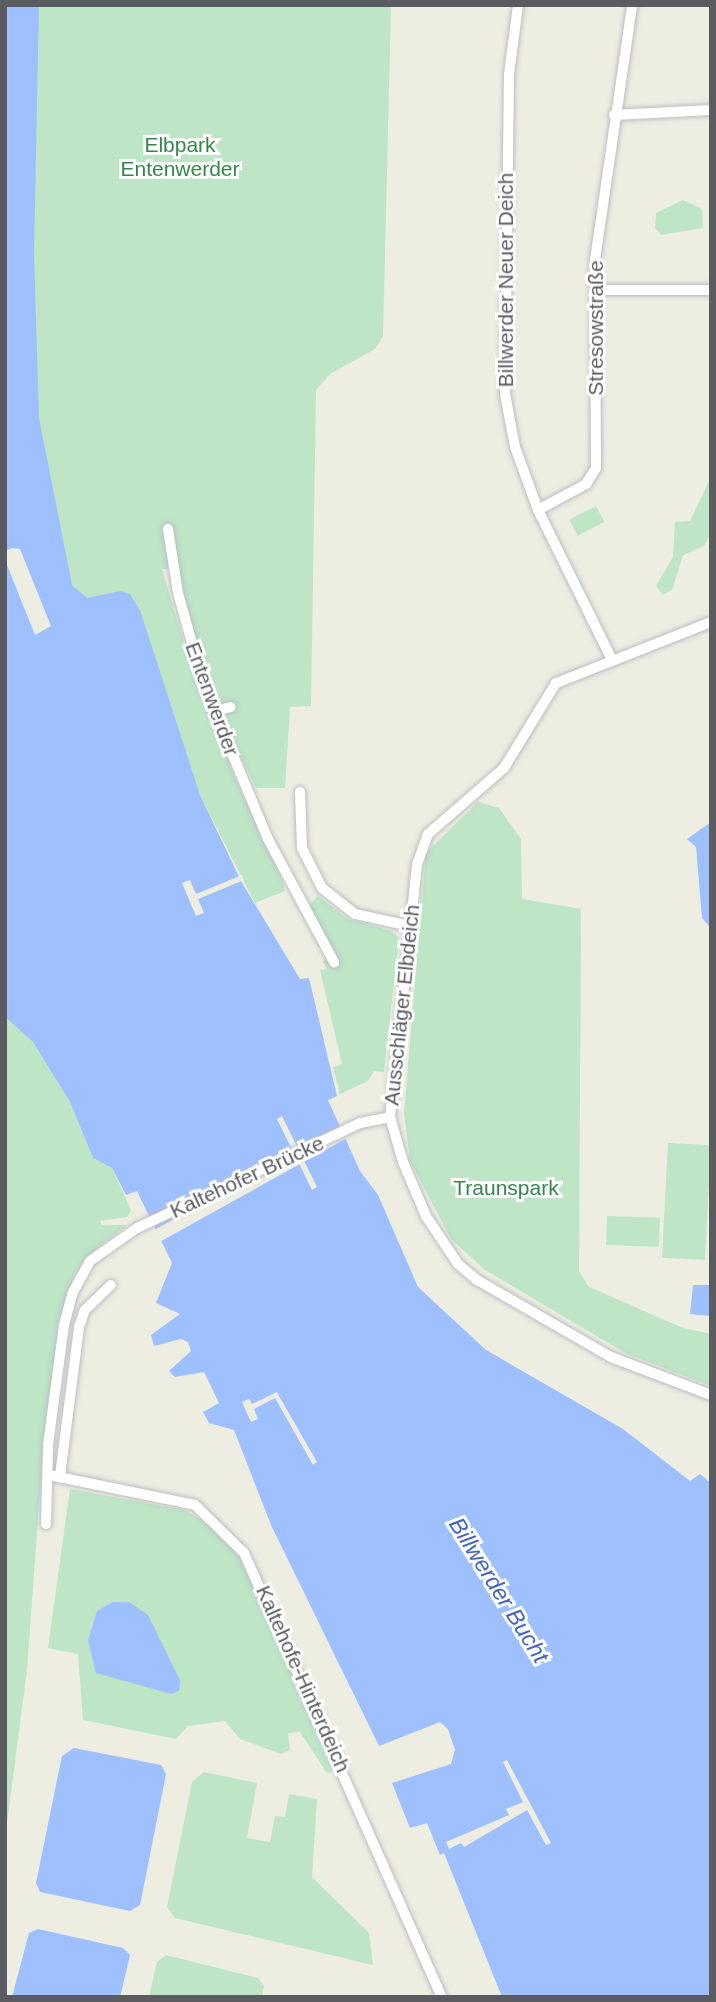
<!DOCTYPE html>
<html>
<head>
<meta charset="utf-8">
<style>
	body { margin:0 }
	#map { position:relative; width:716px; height:2002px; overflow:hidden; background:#edede1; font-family:Helvetica,sans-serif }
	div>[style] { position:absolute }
	.green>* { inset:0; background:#bde5c6; transform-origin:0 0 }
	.water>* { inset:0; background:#9fc0fe }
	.pier>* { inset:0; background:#edede1; transform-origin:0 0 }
	.roads { filter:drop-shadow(0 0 2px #bcbdc3) drop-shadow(0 0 2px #bcbdc3) }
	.minor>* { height:10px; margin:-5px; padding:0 5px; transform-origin:5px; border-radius:5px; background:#fff }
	span { translate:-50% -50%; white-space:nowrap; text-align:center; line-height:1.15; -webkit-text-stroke:6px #fff; paint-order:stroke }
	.park-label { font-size:21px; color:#35864b }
	.street-label { font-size:21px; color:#5a5c62 }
	.water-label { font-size:23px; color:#4264c2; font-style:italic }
	.frame { position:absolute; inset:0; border:7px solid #5a5c62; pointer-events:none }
</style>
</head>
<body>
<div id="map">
	<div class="green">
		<i style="clip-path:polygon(29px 5px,391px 5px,383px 336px,375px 349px,330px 374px,316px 390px,311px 706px,290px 707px,285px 788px,256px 788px,215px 703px,195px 648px,175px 568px,162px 569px,187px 654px,238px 785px,282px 880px,285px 891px,255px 903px,200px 795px,178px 736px,75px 608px,42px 484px,26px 293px)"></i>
		<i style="clip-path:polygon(683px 200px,702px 209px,703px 228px,661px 235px,655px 228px,656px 213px)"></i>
		<i style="clip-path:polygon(711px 477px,711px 533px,704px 546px,683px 555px,672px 590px,663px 595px,656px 586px,673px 557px,675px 522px,690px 521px)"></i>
		<i style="left:596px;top:506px;width:18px;height:30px;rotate:63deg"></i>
		<i style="clip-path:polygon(478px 802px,499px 808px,521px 839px,522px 899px,581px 909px,579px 1271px,589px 1287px,683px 1328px,711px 1334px,711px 1386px,627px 1354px,485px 1270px,451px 1239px,410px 1161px,404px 1113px,426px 853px)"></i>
		<i style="clip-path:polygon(318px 896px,348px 919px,392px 931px,399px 938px,384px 1072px,374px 1071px,368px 1081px,340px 1094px,333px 1067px,342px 1064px,320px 970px,327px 969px,323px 961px,327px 958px,309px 905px)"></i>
		<i style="clip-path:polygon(5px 1017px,33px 1042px,70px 1102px,93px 1158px,112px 1168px,131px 1210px,127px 1217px,100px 1221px,102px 1225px,127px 1225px,98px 1247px,75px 1273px,59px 1320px,44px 1436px,27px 1670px,5px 1839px)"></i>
		<i style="left:668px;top:1143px;width:43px;height:115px;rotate:3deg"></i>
		<i style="left:607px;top:1216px;width:53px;height:29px;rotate:2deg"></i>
		<i style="clip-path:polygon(70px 1489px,185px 1510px,219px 1531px,248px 1563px,337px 1770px,327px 1773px,300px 1732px,288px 1733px,290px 1750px,281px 1754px,240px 1739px,225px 1721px,188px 1726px,176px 1739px,83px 1720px,78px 1654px,48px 1648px)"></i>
		<i style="clip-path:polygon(204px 1772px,257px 1783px,247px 1838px,270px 1842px,275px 1816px,285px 1817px,289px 1794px,317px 1799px,312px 1877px,369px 1933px,373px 1965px,175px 1918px,167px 1907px,192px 1782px)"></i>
		<i style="clip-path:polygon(166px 1955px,258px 1978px,264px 1986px,262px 1997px,149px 1997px,157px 1962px)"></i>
	</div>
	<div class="water">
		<i style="clip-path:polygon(evenodd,5px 5px,39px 5px,34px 253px,39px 418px,72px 585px,87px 598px,120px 591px,130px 594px,140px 610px,200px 795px,241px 881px,300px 979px,309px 978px,337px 1096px,328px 1100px,360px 1171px,378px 1195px,418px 1287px,486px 1350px,623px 1429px,690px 1481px,700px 1474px,711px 1483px,711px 1997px,502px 1997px,444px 1853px,440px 1855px,427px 1823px,410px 1828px,392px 1783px,451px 1764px,455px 1750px,448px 1729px,440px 1722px,379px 1746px,271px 1525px,234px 1430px,209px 1423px,203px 1412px,219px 1403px,204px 1372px,175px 1377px,169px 1371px,191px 1351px,188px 1342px,181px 1339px,154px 1346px,151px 1335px,180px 1314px,156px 1303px,172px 1263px,137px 1191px,126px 1195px,112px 1168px,93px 1158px,70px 1102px,33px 1042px,5px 1017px,5px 5px,282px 1116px,317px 1187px,312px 1190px,277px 1119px,282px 1116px)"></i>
		<i style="clip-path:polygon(711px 822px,711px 928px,702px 918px,696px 847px,687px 839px)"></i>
		<i style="clip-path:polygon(693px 1285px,711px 1285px,711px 1316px,690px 1314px)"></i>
		<i style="clip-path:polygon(113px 1602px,129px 1602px,148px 1615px,180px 1680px,179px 1691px,171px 1694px,96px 1673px,88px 1640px,97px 1611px)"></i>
		<i style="clip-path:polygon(74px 1748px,161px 1765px,166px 1774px,140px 1905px,130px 1911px,40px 1892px,36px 1883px,62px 1756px)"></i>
		<i style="clip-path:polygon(38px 1929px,123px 1948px,130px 1955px,120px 1997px,12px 1997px,29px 1933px)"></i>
	</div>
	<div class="pier">
		<i style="clip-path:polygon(12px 548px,20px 549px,51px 626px,35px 635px,5px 560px,5px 551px)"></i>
		<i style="clip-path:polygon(242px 875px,244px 880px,198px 899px,204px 913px,196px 916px,182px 883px,190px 880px,196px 894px)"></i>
		<i style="left:340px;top:1127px;width:13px;height:212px;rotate:61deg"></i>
		<i style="clip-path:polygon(277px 1392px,279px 1396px,317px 1462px,313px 1465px,275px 1398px,254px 1409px,258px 1419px,251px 1422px,242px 1402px,249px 1399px,252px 1404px)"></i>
		<i style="clip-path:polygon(507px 1760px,551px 1843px,546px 1845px,527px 1810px,464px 1847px,461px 1843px,449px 1849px,446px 1842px,509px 1815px,506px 1809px,523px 1802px,503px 1762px)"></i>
	</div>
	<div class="roads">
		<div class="minor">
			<i style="left:518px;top:5px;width:70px;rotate:97.4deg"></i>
			<i style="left:509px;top:74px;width:320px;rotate:90.7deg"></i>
			<i style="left:505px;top:394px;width:54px;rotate:79.3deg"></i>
			<i style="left:515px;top:447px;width:67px;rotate:69.9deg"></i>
			<i style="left:538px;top:510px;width:167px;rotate:63.7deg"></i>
			<i style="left:614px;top:115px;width:97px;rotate:-3deg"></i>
			<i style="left:597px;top:290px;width:114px"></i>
			<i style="left:538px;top:510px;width:55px;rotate:-28.4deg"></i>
			<i style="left:586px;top:484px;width:19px;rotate:-58deg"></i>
			<i style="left:596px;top:468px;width:208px;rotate:-90.3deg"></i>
			<i style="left:595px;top:260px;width:258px;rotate:-81.7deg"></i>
			<i style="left:168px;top:529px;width:65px;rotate:81.1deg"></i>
			<i style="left:178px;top:593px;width:97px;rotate:74.4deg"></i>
			<i style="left:204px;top:686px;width:166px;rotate:67.3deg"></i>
			<i style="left:268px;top:839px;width:140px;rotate:61.8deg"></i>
			<i style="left:711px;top:622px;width:167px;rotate:158.5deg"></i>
			<i style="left:556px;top:683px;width:100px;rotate:121.5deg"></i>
			<i style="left:504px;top:768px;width:101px;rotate:139deg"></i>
			<i style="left:428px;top:834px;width:33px;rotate:110deg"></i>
			<i style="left:417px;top:865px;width:253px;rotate:96.1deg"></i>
			<i style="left:390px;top:1117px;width:47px;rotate:73.9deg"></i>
			<i style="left:403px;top:1162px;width:59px;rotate:66.9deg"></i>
			<i style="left:426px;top:1216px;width:58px;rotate:56.3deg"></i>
			<i style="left:458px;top:1264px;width:25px;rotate:40deg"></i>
			<i style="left:477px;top:1280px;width:155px;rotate:29.9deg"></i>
			<i style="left:611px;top:1357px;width:107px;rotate:20.8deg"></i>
			<i style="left:214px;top:711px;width:17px;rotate:-13deg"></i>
			<i style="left:300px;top:792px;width:56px;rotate:88deg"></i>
			<i style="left:302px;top:848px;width:45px;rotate:63.4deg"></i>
			<i style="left:322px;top:888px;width:42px;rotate:38.2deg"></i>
			<i style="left:355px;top:914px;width:56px;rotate:12.3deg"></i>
			<i style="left:49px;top:1475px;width:149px;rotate:11.6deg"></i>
			<i style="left:195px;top:1505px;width:69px;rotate:44.4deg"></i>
			<i style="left:244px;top:1553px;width:486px;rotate:66deg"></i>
			<i style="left:60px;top:1476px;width:150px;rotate:-82.7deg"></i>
			<i style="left:79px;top:1327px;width:18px;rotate:-71deg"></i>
			<i style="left:85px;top:1310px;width:36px;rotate:-44deg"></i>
			<i style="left:46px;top:1524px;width:79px;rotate:-88.5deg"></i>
			<i style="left:48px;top:1445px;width:121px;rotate:-82.4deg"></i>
			<i style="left:64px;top:1325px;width:34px;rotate:-75deg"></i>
			<i style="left:73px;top:1292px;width:35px;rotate:-61deg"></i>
			<i style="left:90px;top:1261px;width:57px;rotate:-35.1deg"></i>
			<i style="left:137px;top:1228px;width:246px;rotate:-25.2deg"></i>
			<i style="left:360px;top:1123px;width:31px;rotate:-11deg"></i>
		</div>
	</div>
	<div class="park-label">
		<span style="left:180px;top:157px">Elbpark<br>Entenwerder</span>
		<span style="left:506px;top:1188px">Traunspark</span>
	</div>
	<div class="street-label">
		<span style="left:506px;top:280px;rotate:-90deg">Billwerder Neuer Deich</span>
		<span style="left:596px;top:328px;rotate:-90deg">Stresowstraße</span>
		<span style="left:212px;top:699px;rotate:70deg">Entenwerder</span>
		<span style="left:402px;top:1005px;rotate:-84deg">Ausschläger Elbdeich</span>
		<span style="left:247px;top:1177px;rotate:-25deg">Kaltehofer Brücke</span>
		<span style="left:303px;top:1679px;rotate:66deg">Kaltehofe-Hinterdeich</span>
	</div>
	<div class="water-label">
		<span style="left:499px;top:1590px;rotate:58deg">Billwerder Bucht</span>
	</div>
	<div class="frame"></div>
</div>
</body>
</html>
